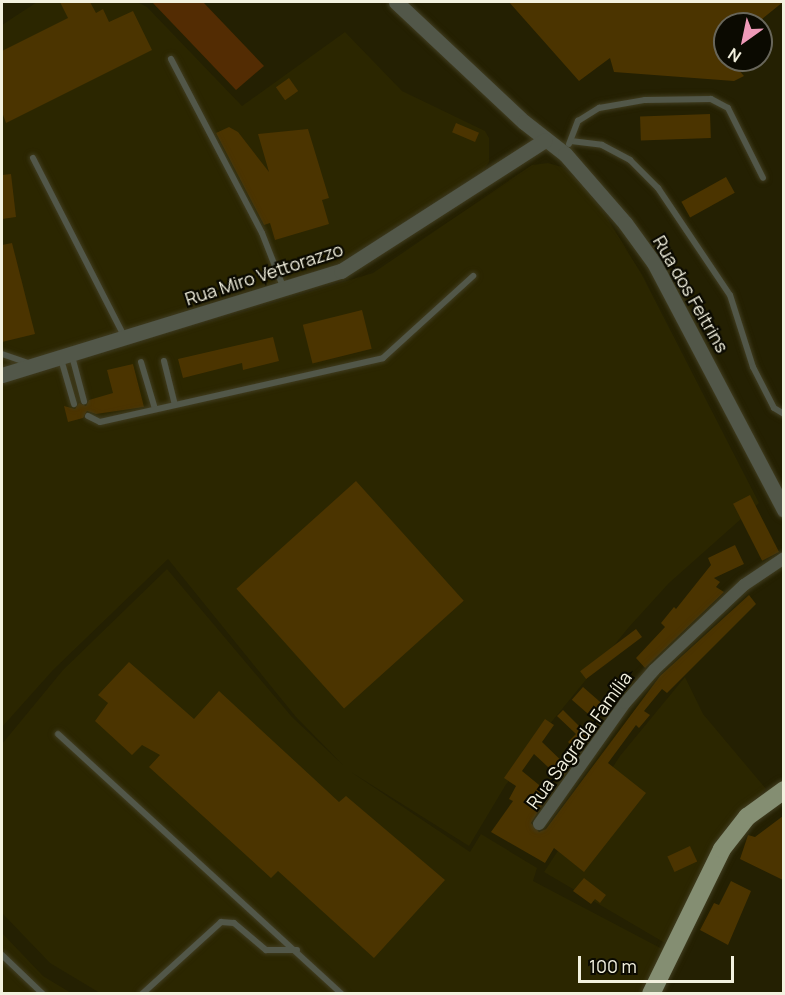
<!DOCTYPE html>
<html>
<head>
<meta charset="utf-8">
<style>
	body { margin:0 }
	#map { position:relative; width:785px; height:995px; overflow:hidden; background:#242002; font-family:Manrope,sans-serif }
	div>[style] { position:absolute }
	.built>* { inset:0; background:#2b2600 }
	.green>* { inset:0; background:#532c03 }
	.building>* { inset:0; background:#4b3400; transform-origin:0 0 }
	.roads { filter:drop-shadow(0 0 2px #413d21) drop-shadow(0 0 2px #413d21) }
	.service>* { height:6px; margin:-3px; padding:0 3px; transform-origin:3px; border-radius:3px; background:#525749 }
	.minor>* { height:12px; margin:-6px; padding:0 6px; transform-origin:6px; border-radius:6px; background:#525749 }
	.tertiary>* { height:15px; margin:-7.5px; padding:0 7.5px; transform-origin:7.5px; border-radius:7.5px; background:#525749 }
	.primary>* { height:18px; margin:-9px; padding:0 9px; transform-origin:9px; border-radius:9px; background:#848e72 }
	span { translate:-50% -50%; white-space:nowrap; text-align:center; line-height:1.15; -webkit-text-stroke:4.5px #0b0a01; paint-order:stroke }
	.street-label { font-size:18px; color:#f3f1df }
	.frame { position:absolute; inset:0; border:3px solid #f3f1df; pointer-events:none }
	.north { position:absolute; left:713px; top:12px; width:60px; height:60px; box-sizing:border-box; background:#0b0a01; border:2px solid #68665a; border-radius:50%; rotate:213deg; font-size:16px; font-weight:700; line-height:24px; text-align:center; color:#f3f1df }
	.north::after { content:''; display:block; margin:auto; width:21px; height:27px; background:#ef9ab8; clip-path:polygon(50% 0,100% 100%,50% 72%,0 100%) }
	.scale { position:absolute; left:578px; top:956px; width:156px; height:27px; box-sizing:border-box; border:3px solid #f3f1df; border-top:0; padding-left:8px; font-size:18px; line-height:21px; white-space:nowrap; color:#f3f1df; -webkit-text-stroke:4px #0b0a01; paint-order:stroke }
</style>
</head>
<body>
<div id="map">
	<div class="built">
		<i style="clip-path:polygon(37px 2px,137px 2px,147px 7px,242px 106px,345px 32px,402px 91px,485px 131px,489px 138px,489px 162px,484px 169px,340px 262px,2px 368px,2px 25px)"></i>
		<i style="clip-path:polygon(548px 163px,562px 167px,582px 184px,606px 216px,642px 275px,759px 503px,669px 583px,629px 627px,549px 725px,505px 786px,469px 846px,351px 772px,470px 852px,481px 834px,537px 868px,533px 881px,666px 951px,643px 993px,100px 993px,50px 963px,2px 913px,2px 744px,63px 670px,167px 569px,292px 717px,343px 765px,296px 717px,168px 559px,53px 670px,2px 727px,2px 384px,373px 273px,532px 165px)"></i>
		<i style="clip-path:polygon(685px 677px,703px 714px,766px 789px,729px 824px,665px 943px,544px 872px,620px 756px)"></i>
		<i style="clip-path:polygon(2px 933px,43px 976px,71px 993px,2px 993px)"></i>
	</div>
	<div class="green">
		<i style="clip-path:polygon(152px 2px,203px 2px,264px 66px,236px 90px)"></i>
	</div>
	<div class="building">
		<i style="clip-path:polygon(60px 2px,90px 2px,96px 13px,103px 9px,109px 22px,133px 11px,152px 50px,6px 123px,2px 112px,2px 51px,68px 18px)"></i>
		<i style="clip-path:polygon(509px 2px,783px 2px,756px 24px,725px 24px,725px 60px,730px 60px,744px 76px,734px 81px,614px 72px,610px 58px,579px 81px)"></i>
		<i style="left:289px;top:78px;width:16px;height:16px;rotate:55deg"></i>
		<i style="left:710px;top:114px;width:24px;height:70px;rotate:88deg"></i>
		<i style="left:456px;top:123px;width:25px;height:10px;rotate:23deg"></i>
		<i style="clip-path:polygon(229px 127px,238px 132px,269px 172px,258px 134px,308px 129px,329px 198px,322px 200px,329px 224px,275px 240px,270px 223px,264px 225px,216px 133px)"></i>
		<i style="clip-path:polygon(11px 174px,16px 217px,2px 219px,2px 175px)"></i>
		<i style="left:726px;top:177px;width:18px;height:51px;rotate:61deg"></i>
		<i style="clip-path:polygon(12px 243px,35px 334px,2px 342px,2px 245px)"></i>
		<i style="left:362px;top:310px;width:40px;height:61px;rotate:76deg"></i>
		<i style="clip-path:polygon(273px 337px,279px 361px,243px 370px,242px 363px,183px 378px,178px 359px)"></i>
		<i style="clip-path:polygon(133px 364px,144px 407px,96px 414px,87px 411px,83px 418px,68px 422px,64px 406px,75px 409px,79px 403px,86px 406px,89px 400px,113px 393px,107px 370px)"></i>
		<i style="left:356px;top:481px;width:161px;height:161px;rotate:48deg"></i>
		<i style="left:750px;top:495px;width:64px;height:19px;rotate:63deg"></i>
		<i style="clip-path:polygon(735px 545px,744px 564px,714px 578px,720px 582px,716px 587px,724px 592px,645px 668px,636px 658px,665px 627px,661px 623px,674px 607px,676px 609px,711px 565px,708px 558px)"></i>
		<i style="clip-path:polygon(749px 595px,756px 604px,667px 693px,662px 689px,644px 711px,650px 715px,639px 728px,636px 725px,608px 763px,646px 793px,584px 872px,554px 848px,545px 863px,491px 832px,513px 801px,509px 799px,516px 786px,504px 778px,545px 719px,554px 725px,542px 742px,569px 768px,561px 779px,534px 754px,522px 771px,544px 789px,538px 796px,545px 801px,531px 823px,539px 832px,546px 829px,660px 676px)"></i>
		<i style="left:636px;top:629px;width:10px;height:70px;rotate:53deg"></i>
		<i style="clip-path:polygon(129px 662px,194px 719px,219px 691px,339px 802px,346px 796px,445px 880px,374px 958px,278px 871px,271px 878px,149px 767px,160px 755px,142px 745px,132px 755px,95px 721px,108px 703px,98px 695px)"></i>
		<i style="left:624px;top:672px;width:13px;height:19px;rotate:42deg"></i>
		<i style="left:583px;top:687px;width:30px;height:17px;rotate:41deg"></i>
		<i style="clip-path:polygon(563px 710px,589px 736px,576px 750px,568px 742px,576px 734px,557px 716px)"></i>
		<i style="clip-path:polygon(783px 816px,783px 880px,740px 859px,748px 835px,755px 837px)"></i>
		<i style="left:690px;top:846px;width:17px;height:25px;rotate:65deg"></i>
		<i style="clip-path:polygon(584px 878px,606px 895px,600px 903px,595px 899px,591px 904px,573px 891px)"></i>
		<i style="clip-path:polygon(731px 881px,751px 891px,728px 945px,700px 930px,714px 903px,719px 905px)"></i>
	</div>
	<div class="roads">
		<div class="service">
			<i style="left:171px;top:59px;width:196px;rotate:62.4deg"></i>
			<i style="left:262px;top:233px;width:60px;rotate:68.6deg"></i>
			<i style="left:571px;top:141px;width:31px;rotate:7deg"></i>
			<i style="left:602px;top:145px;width:32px;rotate:28deg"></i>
			<i style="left:630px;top:160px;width:40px;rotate:45deg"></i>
			<i style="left:658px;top:188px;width:129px;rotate:56.1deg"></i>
			<i style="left:730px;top:295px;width:76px;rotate:72.3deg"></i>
			<i style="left:753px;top:367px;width:46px;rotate:62.9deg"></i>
			<i style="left:774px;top:408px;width:12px;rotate:31deg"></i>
			<i style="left:569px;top:144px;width:25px;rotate:-69deg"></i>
			<i style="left:578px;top:121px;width:25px;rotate:-32deg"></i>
			<i style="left:599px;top:108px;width:47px;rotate:-9.9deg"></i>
			<i style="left:645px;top:100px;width:66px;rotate:-0.9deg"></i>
			<i style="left:711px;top:99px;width:19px;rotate:28deg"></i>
			<i style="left:728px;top:108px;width:78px;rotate:63.4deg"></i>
			<i style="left:33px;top:158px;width:200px;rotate:62.9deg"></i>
			<i style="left:2px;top:354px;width:31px;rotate:19deg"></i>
			<i style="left:72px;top:356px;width:47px;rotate:75.1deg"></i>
			<i style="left:61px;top:359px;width:47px;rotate:73.9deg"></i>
			<i style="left:164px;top:361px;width:45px;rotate:76deg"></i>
			<i style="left:141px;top:362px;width:49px;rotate:73.4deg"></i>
			<i style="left:88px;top:416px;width:13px;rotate:27deg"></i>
			<i style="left:100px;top:422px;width:290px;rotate:-12.7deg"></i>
			<i style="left:383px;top:358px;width:122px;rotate:-42.3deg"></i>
			<i style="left:58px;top:734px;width:385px;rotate:42.5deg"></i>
			<i style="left:2px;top:955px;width:57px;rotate:43.6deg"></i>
			<i style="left:142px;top:994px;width:107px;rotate:-42.3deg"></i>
			<i style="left:221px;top:922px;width:13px;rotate:4deg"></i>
			<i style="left:234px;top:923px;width:42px;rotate:40.2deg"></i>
			<i style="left:266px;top:950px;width:31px"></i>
		</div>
		<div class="minor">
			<i style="left:539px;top:824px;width:148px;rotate:-54.6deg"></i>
			<i style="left:625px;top:703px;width:44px;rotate:-48.7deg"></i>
			<i style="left:654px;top:670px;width:124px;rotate:-43.4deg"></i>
			<i style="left:744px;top:585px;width:48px;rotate:-34deg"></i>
		</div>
		<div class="tertiary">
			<i style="left:396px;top:2px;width:175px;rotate:43.2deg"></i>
			<i style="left:524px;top:122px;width:52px;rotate:38deg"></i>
			<i style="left:565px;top:154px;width:91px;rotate:49deg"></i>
			<i style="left:625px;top:223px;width:49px;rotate:54.1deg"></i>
			<i style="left:654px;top:263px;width:279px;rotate:62.2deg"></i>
			<i style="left:2px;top:375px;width:355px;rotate:-17.1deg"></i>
			<i style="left:341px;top:271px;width:242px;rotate:-32.7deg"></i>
		</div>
		<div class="primary">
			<i style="left:651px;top:994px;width:161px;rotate:-63.9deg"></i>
			<i style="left:722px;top:849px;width:41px;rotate:-52deg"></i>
			<i style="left:747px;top:817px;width:46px;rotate:-36.1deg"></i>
		</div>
	</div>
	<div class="street-label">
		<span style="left:264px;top:274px;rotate:-18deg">Rua Miro Vettorazzo</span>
		<span style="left:691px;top:294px;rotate:60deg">Rua dos Feltrins</span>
		<span style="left:579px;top:740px;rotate:-54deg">Rua Sagrada Família</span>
	</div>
	<div class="frame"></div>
	<div class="north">N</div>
	<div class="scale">100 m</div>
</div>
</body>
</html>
